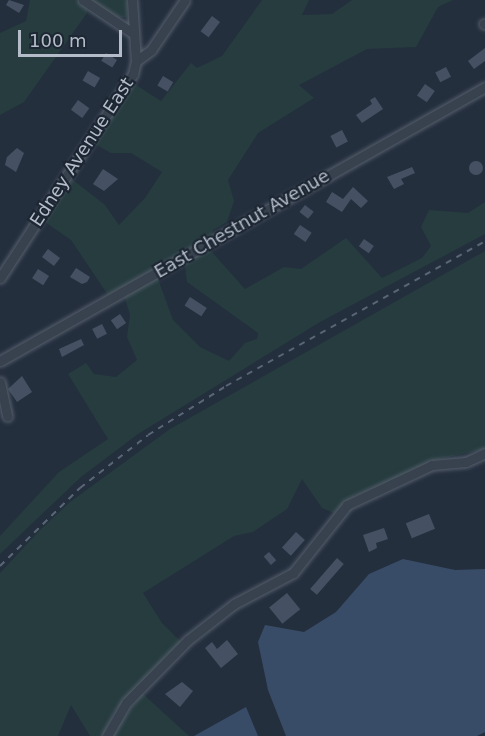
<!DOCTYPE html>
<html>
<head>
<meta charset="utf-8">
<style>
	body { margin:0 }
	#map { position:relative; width:485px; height:736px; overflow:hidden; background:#242f3e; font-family:"DejaVu Sans",sans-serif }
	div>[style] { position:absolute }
	.green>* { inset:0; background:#263c3f }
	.water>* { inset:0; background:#394c67 }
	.building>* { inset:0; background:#455162; transform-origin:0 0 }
	.round { border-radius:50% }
	.roads { filter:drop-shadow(0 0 2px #565f6c) drop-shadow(0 0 2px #565f6c) }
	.minor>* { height:9px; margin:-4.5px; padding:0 4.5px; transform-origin:4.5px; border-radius:4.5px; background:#38414e }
	.rail>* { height:2px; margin-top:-1px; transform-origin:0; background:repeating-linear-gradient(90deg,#5a6575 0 6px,transparent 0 12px) }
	span { translate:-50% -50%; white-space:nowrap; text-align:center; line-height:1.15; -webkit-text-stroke:4.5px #1d2633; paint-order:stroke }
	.street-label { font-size:18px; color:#b4bcc9 }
	.scale { position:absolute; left:18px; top:30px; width:104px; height:27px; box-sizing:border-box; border:3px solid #b4bcc9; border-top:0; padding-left:8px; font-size:18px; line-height:21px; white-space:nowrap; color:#b4bcc9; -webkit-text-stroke:4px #1d2633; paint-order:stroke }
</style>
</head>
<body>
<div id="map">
	<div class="green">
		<i style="clip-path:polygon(30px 0,77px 0,87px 7px,87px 13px,24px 102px,0 115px,0 33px,26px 21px)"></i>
		<i style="clip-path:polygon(89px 0,127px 0,127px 17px,115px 18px)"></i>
		<i style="clip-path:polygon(262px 0,309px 0,302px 15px,332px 14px,352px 0,453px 0,438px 7px,416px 47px,367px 49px,299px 85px,314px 98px,258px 133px,228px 180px,234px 201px,227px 222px,213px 230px,212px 236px,108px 295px,71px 240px,45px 222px,48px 212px,73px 180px,105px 205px,119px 225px,145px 198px,162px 172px,131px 153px,111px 153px,93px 143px,133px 83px,161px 101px,191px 63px,197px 68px,222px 56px)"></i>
		<i style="clip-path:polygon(485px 202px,485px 234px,320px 322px,138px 434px,81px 477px,0 554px,0 536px,59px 472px,108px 439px,68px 374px,86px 363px,94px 374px,116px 377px,137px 360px,127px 337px,130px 315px,124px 295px,157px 276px,173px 320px,200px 347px,229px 361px,245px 343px,257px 339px,258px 333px,187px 282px,184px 261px,211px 246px,211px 251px,245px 289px,284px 267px,301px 269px,346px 238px,382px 278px,422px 258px,431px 246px,421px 227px,429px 210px,468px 213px)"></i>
		<i style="clip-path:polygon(485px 251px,485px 449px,430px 461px,395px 480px,354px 496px,334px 513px,322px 508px,302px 479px,287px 509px,253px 532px,234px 536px,143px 593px,162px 623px,181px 642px,114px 712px,103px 736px,90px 736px,71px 705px,58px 736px,0 736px,0 573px,40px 530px,70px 502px,170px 429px)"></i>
		<i style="clip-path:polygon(142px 693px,189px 736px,111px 736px)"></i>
	</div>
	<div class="water">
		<i style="clip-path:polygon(403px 559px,455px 570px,485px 569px,485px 732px,477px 736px,286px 736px,268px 690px,258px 642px,265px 625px,304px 632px,336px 612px,369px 574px)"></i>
		<i style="clip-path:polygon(246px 707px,258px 736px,194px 736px)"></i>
	</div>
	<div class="building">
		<i style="clip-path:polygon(9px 0,24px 5px,19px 13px,6px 5px)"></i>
		<i style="left:212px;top:16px;width:10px;height:19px;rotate:37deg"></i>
		<i style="clip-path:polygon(485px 48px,485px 61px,474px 69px,468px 61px)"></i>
		<i style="left:106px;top:53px;width:13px;height:9px;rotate:32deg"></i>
		<i style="left:446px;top:67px;width:11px;height:12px;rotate:63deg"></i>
		<i style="left:88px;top:71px;width:14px;height:11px;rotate:30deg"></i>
		<i style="left:163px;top:76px;width:12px;height:11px;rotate:31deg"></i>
		<i style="left:425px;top:84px;width:12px;height:14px;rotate:35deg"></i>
		<i style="clip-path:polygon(375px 97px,383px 109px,362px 123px,356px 115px,372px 104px,370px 100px)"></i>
		<i style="left:78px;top:100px;width:14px;height:12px;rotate:36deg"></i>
		<i style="left:342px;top:130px;width:13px;height:13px;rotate:63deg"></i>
		<i style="clip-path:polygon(17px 148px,24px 153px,16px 172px,5px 165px,7px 157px)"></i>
		<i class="round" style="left:469px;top:161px;width:14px;height:14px"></i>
		<i style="clip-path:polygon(412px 167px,415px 173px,401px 179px,404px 184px,394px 189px,387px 177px)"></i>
		<i style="clip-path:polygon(103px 169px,118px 179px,104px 191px,93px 184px)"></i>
		<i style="clip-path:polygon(353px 187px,368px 201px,361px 208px,351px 199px,342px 212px,326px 202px,332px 192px,343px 199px)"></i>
		<i style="left:305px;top:205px;width:11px;height:9px;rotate:38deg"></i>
		<i style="left:300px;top:225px;width:14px;height:11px;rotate:34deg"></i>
		<i style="left:364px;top:239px;width:12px;height:9px;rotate:35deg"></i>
		<i style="left:48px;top:249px;width:15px;height:10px;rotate:37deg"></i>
		<i style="clip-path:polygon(76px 268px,90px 277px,87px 282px,82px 284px,70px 277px)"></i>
		<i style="left:38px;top:269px;width:13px;height:11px;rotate:32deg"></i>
		<i style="left:190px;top:297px;width:20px;height:10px;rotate:33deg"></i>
		<i style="left:120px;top:314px;width:11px;height:11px;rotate:56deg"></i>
		<i style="left:102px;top:324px;width:11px;height:11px;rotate:63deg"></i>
		<i style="clip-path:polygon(81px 339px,84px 345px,62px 357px,59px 349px)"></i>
		<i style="clip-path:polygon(22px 376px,32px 392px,17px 402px,8px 389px)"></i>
		<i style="left:429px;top:514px;width:16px;height:25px;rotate:68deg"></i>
		<i style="clip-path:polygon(384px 528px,388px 539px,376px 543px,377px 548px,369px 552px,363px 535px)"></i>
		<i style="left:296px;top:532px;width:12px;height:21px;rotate:42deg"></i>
		<i style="left:269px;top:552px;width:11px;height:7px;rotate:49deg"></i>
		<i style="left:337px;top:558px;width:9px;height:41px;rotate:41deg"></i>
		<i style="left:287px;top:593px;width:21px;height:23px;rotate:51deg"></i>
		<i style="clip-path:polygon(227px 640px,238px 654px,221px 668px,205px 648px,212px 642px,217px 649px)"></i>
		<i style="clip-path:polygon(182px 682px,193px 691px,180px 707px,165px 694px)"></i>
	</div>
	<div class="roads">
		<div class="minor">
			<i style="left:83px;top:0;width:61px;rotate:33.7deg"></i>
			<i style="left:484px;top:24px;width:1px"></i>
			<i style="left:136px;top:61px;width:19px;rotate:-36deg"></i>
			<i style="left:151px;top:50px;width:60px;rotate:-55.8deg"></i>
			<i style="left:0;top:278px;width:244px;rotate:-56.9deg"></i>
			<i style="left:133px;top:74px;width:13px;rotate:-77deg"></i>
			<i style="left:136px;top:61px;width:61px;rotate:-93.8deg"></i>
			<i style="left:0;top:361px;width:557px;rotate:-29.46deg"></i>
			<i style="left:0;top:382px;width:35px;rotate:78deg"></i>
			<i style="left:107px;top:736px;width:39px;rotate:-60deg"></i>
			<i style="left:127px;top:702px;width:87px;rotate:-45.5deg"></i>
			<i style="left:188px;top:640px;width:58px;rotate:-38deg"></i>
			<i style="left:234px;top:604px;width:67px;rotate:-27.7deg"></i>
			<i style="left:293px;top:573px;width:87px;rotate:-51.5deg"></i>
			<i style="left:347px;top:505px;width:94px;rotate:-25.2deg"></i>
			<i style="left:432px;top:465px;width:34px;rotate:-5deg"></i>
			<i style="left:466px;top:462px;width:21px;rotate:-25deg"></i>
		</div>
	</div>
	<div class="rail">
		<i style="left:0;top:566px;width:112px;rotate:-44.3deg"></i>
		<i style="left:80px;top:488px;width:86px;rotate:-37.9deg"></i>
		<i style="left:148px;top:435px;width:92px;rotate:-32.1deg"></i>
		<i style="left:226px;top:386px;width:297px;rotate:-29.2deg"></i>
	</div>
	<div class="street-label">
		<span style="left:82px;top:152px;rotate:-57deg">Edney Avenue East</span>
		<span style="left:242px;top:224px;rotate:-30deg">East Chestnut Avenue</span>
	</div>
	<div class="scale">100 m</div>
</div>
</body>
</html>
